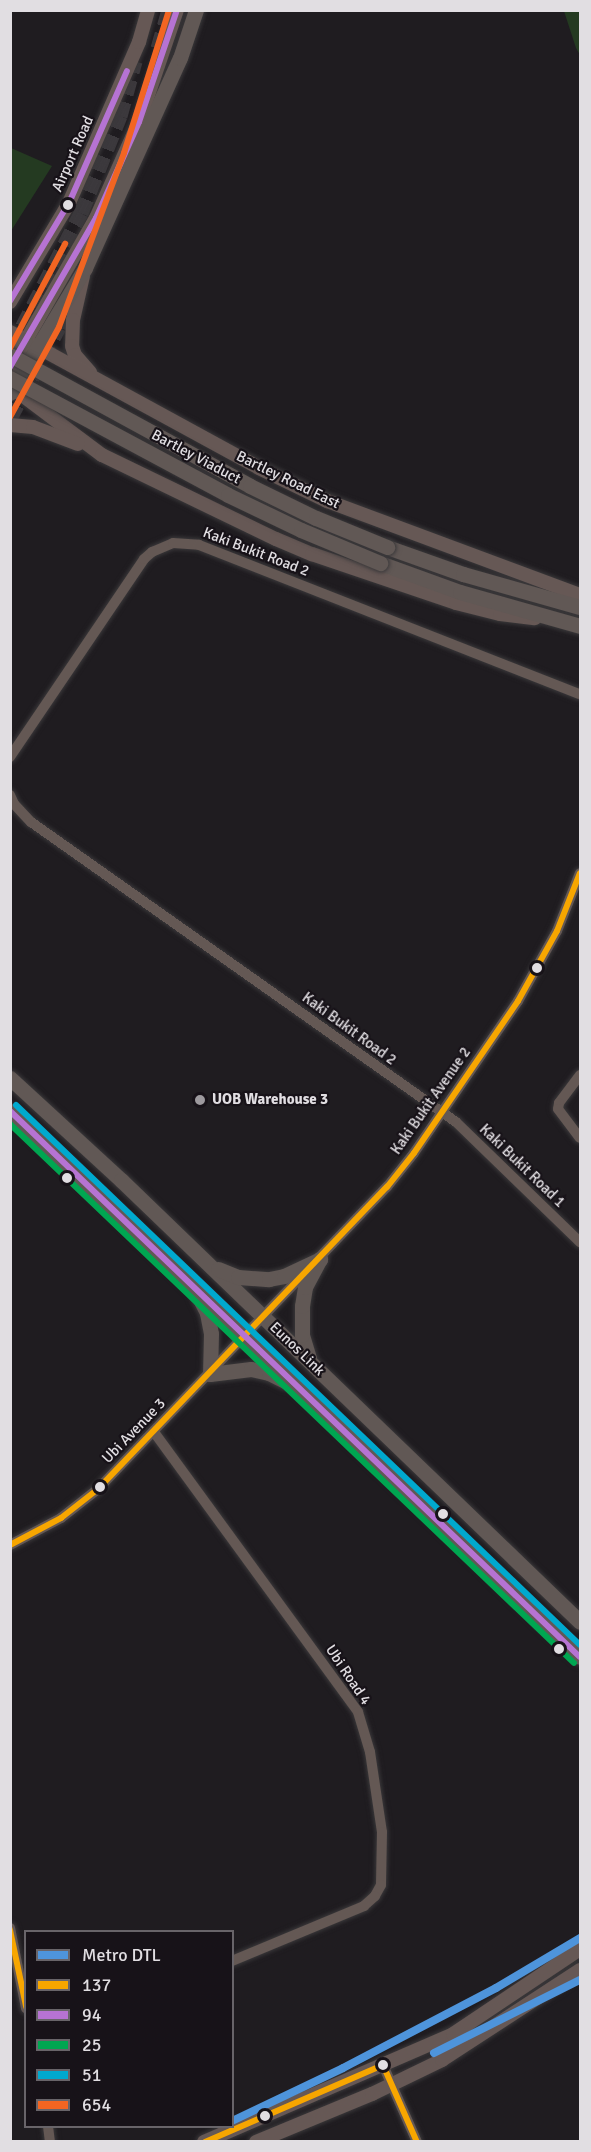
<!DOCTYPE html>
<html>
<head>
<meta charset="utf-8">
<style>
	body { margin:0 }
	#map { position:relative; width:591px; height:2152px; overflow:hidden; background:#1f1c20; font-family:Signika,sans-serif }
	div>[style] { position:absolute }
	.green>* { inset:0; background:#243a21 }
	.highway-tunnel>* { height:15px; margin-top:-7.5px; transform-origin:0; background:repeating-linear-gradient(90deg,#3c393d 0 15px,transparent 0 23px) }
	.roads { filter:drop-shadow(0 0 2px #3a383a) drop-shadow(0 0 2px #3a383a) }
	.minor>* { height:10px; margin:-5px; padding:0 5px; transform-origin:5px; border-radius:5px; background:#645854 }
	.major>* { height:14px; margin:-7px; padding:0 7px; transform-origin:7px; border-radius:7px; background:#665855 }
	.highway>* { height:15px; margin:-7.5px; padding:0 7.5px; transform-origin:7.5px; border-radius:7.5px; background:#615855 }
	.bridges { filter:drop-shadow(0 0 2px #3a383a) drop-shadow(0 0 2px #3a383a) }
	.highway-bridge>* { height:15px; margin:-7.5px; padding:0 7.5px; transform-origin:7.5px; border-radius:7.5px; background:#615855 }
	.bus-1>* { height:6px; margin:-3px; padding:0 3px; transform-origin:3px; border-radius:3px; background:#f7a600 }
	.bus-2>* { height:6px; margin:-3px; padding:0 3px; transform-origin:3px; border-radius:3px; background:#b673d3 }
	.bus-3>* { height:6px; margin:-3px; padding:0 3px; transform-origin:3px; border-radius:3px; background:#00a651 }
	.bus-4>* { height:6px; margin:-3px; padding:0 3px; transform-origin:3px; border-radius:3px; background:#00a9ce }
	.bus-5>* { height:6px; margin:-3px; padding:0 3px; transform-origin:3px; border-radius:3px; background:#f26522 }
	.metro-1>* { height:8px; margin:-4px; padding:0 4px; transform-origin:4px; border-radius:4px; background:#4e94db }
	.dots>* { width:16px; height:16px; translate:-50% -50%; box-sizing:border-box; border:3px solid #171218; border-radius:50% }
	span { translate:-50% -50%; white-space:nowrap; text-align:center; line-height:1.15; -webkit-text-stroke:4.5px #171218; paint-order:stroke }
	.street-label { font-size:15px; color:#e1dee2 }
	.poi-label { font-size:15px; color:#e1dee2; font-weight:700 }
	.left { translate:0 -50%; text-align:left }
	.frame { position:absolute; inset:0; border:12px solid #e1dee2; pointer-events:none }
	.legend { position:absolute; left:24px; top:1930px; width:210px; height:198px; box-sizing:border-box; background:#171218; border:2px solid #686469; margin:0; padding:8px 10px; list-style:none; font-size:18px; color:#e1dee2 }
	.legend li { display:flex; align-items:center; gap:12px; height:30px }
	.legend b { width:30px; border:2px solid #686469 }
</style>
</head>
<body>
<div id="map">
	<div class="green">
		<i style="clip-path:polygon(564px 11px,580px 11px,580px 55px,576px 48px)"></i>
		<i style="clip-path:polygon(11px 148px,52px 166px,11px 231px)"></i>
	</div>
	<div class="highway-tunnel">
		<i style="left:158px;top:48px;width:40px;rotate:-74deg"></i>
		<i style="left:12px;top:347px;width:151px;rotate:-62.8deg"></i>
		<i style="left:81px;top:213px;width:105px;rotate:-68.1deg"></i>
		<i style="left:120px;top:116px;width:57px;rotate:-74.7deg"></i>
		<i style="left:10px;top:418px;width:103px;rotate:-61.7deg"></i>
		<i style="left:59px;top:327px;width:20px;rotate:-70deg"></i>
	</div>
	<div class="roads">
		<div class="minor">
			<i style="left:10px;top:757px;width:239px;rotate:-55.9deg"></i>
			<i style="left:144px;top:559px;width:11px;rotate:-41deg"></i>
			<i style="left:152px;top:552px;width:23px;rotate:-23deg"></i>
			<i style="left:173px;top:543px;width:26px;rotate:4deg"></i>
			<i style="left:199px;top:545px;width:409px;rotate:21.4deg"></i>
			<i style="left:10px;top:795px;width:10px;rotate:66deg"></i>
			<i style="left:14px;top:804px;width:25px;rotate:47deg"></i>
			<i style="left:31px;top:822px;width:520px;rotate:35.22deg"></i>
			<i style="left:456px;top:1122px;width:173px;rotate:44.1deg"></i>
			<i style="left:580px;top:1075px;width:35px;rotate:127deg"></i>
			<i style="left:559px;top:1103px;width:6px;rotate:99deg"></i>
			<i style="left:558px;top:1109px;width:36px;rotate:53deg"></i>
			<i style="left:154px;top:1432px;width:346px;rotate:53.9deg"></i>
			<i style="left:358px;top:1712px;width:42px;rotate:73.3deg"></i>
			<i style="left:370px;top:1752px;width:81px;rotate:81.5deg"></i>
			<i style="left:382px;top:1832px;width:53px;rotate:91.1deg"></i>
			<i style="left:381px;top:1885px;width:13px;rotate:119deg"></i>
			<i style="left:375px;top:1896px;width:15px;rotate:138deg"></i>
			<i style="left:364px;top:1906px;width:143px;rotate:157.4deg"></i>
			<i style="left:10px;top:1545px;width:58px;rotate:-27.9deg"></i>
			<i style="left:61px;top:1518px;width:47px;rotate:-38.1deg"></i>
			<i style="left:98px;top:1489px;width:418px;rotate:-46.3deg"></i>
			<i style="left:387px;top:1187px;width:43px;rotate:-51.5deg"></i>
			<i style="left:414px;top:1153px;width:184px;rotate:-55.6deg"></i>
			<i style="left:518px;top:1001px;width:80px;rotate:-60.9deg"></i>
			<i style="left:557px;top:931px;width:62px;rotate:-68.4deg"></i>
			<i style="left:10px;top:1928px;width:82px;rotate:78.7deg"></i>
			<i style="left:383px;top:2065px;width:84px;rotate:66.2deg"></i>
			<i style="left:48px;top:2126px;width:16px;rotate:83deg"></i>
		</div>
		<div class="major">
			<i style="left:83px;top:276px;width:45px;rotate:102.8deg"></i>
			<i style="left:73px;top:320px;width:26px;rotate:92deg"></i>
			<i style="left:72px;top:346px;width:9px;rotate:72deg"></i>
			<i style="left:75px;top:355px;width:23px;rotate:49deg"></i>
			<i style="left:10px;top:302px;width:115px;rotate:-59.2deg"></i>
			<i style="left:69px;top:203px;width:176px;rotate:-66.5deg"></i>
			<i style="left:139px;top:42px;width:33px;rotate:-74deg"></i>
			<i style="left:10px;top:332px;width:284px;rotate:28.6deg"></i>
			<i style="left:259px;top:468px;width:76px;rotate:25.9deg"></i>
			<i style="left:327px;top:501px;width:270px;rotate:20.4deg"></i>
			<i style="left:10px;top:368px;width:173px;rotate:-60.2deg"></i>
			<i style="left:96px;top:218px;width:105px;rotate:-65.9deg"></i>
			<i style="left:139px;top:122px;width:118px;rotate:-71.3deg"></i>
			<i style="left:10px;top:386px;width:115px;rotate:36.9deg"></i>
			<i style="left:102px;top:455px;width:193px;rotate:25.8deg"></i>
			<i style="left:276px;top:539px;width:39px;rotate:23deg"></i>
			<i style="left:312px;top:554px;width:152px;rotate:18.8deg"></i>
			<i style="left:456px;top:603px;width:45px;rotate:14deg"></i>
			<i style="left:500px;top:614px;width:35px;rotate:7deg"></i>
			<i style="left:10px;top:425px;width:23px;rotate:5deg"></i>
			<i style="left:33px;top:427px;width:48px;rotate:20.7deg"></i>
			<i style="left:204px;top:2142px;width:271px;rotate:-23.4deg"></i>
			<i style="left:453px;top:2034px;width:153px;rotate:-33.8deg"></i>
			<i style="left:256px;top:2142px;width:126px;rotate:-22.5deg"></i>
			<i style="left:372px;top:2094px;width:78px;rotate:-25.9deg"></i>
			<i style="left:442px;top:2060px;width:165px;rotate:-33.1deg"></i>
		</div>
		<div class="highway">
			<i style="left:10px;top:350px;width:18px;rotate:-34deg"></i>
			<i style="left:10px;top:393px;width:146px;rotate:-59deg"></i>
			<i style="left:85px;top:268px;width:230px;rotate:-65.7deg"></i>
			<i style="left:180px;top:58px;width:51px;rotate:-71.6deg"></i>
			<i style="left:387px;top:547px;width:81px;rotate:19.6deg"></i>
			<i style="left:463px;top:574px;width:122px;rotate:15.8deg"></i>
			<i style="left:380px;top:563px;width:85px;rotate:19.9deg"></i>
			<i style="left:460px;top:592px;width:125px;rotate:15.8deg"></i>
			<i style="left:10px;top:1078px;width:151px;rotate:42.6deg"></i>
			<i style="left:121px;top:1180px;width:637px;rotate:43.92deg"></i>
			<i style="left:10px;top:1111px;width:789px;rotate:43.77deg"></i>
			<i style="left:218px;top:1269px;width:22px;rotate:22deg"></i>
			<i style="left:238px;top:1277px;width:31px;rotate:4deg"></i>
			<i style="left:269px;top:1279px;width:15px;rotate:-11deg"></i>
			<i style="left:284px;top:1276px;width:40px;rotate:-25deg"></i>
			<i style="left:198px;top:1295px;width:20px;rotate:63deg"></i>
			<i style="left:207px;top:1313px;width:21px;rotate:79deg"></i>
			<i style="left:211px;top:1334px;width:40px;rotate:91.4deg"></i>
			<i style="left:210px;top:1374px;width:41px;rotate:-7deg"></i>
			<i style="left:251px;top:1369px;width:18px;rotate:13deg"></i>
			<i style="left:269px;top:1373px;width:18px;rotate:27deg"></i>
			<i style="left:309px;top:1358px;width:24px;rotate:-107deg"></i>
			<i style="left:302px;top:1335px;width:29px;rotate:-90deg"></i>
			<i style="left:302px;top:1306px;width:19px;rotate:-81deg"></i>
			<i style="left:305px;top:1287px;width:32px;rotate:-62deg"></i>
		</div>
	</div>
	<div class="bridges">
		<div class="highway-bridge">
			<i style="left:10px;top:355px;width:273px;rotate:28.6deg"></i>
			<i style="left:250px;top:486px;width:73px;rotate:25.9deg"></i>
			<i style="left:316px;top:518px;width:77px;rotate:22.2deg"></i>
			<i style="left:10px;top:378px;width:247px;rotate:28.2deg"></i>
			<i style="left:228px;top:495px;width:81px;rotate:25.6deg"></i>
			<i style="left:301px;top:530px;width:86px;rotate:22.7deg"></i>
		</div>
	</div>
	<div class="bus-1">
		<i style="left:10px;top:1545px;width:58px;rotate:-27.9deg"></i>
		<i style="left:61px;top:1518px;width:47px;rotate:-38.1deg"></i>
		<i style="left:98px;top:1489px;width:418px;rotate:-46.3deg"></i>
		<i style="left:387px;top:1187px;width:43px;rotate:-51.5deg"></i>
		<i style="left:414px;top:1153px;width:184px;rotate:-55.6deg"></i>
		<i style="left:518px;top:1001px;width:80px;rotate:-60.9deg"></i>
		<i style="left:557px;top:931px;width:62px;rotate:-68.4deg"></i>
		<i style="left:10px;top:1930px;width:78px;rotate:78.1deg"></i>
		<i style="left:205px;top:2142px;width:194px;rotate:-23.4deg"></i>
		<i style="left:383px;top:2065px;width:84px;rotate:66.2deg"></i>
	</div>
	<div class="bus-2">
		<i style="left:10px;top:301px;width:114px;rotate:-59deg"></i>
		<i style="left:69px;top:203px;width:144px;rotate:-66.3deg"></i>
		<i style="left:10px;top:367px;width:172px;rotate:-60deg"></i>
		<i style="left:96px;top:218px;width:105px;rotate:-65.9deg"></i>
		<i style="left:139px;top:122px;width:118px;rotate:-71.3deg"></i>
		<i style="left:10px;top:1111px;width:789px;rotate:43.77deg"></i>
	</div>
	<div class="bus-3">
		<i style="left:10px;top:1124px;width:780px;rotate:43.7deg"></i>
	</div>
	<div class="bus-4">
		<i style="left:16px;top:1105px;width:781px;rotate:43.75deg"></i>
	</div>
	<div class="bus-5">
		<i style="left:10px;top:348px;width:118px;rotate:-62.1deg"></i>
		<i style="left:10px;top:417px;width:102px;rotate:-61.4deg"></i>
		<i style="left:59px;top:327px;width:186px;rotate:-69.5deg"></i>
		<i style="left:124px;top:153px;width:150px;rotate:-72.5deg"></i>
	</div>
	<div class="metro-1">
		<i style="left:434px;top:2053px;width:163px;rotate:-26.6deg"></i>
		<i style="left:232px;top:2121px;width:123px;rotate:-25.5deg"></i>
		<i style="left:343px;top:2068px;width:173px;rotate:-27.6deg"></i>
		<i style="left:496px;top:1988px;width:98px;rotate:-30.8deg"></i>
	</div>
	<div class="dots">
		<i style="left:68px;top:205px;background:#e1dee2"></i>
		<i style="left:537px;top:968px;background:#e1dee2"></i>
		<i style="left:200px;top:1100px;background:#9d9a9e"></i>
		<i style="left:67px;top:1178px;background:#e1dee2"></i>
		<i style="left:100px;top:1487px;background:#e1dee2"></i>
		<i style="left:443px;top:1514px;background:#e1dee2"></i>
		<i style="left:559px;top:1649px;background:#e1dee2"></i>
		<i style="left:383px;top:2065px;background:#e1dee2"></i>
		<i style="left:265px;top:2116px;background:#e1dee2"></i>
	</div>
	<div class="street-label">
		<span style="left:73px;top:154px;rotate:-66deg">Airport Road</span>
		<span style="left:196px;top:457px;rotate:28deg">Bartley Viaduct</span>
		<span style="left:288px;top:480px;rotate:26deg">Bartley Road East</span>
		<span style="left:256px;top:552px;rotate:21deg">Kaki Bukit Road 2</span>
		<span style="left:349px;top:1029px;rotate:36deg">Kaki Bukit Road 2</span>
		<span style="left:431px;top:1101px;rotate:-55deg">Kaki Bukit Avenue 2</span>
		<span style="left:522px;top:1166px;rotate:44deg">Kaki Bukit Road 1</span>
		<span style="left:297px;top:1349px;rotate:44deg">Eunos Link</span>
		<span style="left:134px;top:1431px;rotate:-46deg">Ubi Avenue 3</span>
		<span style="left:348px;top:1675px;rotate:56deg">Ubi Road 4</span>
	</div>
	<div class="poi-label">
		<span class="left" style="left:212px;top:1100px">UOB Warehouse 3</span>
	</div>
	<div class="frame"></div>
	<ul class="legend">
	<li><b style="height:8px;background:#4e94db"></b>Metro DTL</li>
	<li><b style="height:8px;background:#f7a600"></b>137</li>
	<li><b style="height:8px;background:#b673d3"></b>94</li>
	<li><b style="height:8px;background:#00a651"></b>25</li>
	<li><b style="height:8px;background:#00a9ce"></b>51</li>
	<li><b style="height:8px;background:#f26522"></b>654</li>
	</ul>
</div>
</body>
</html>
